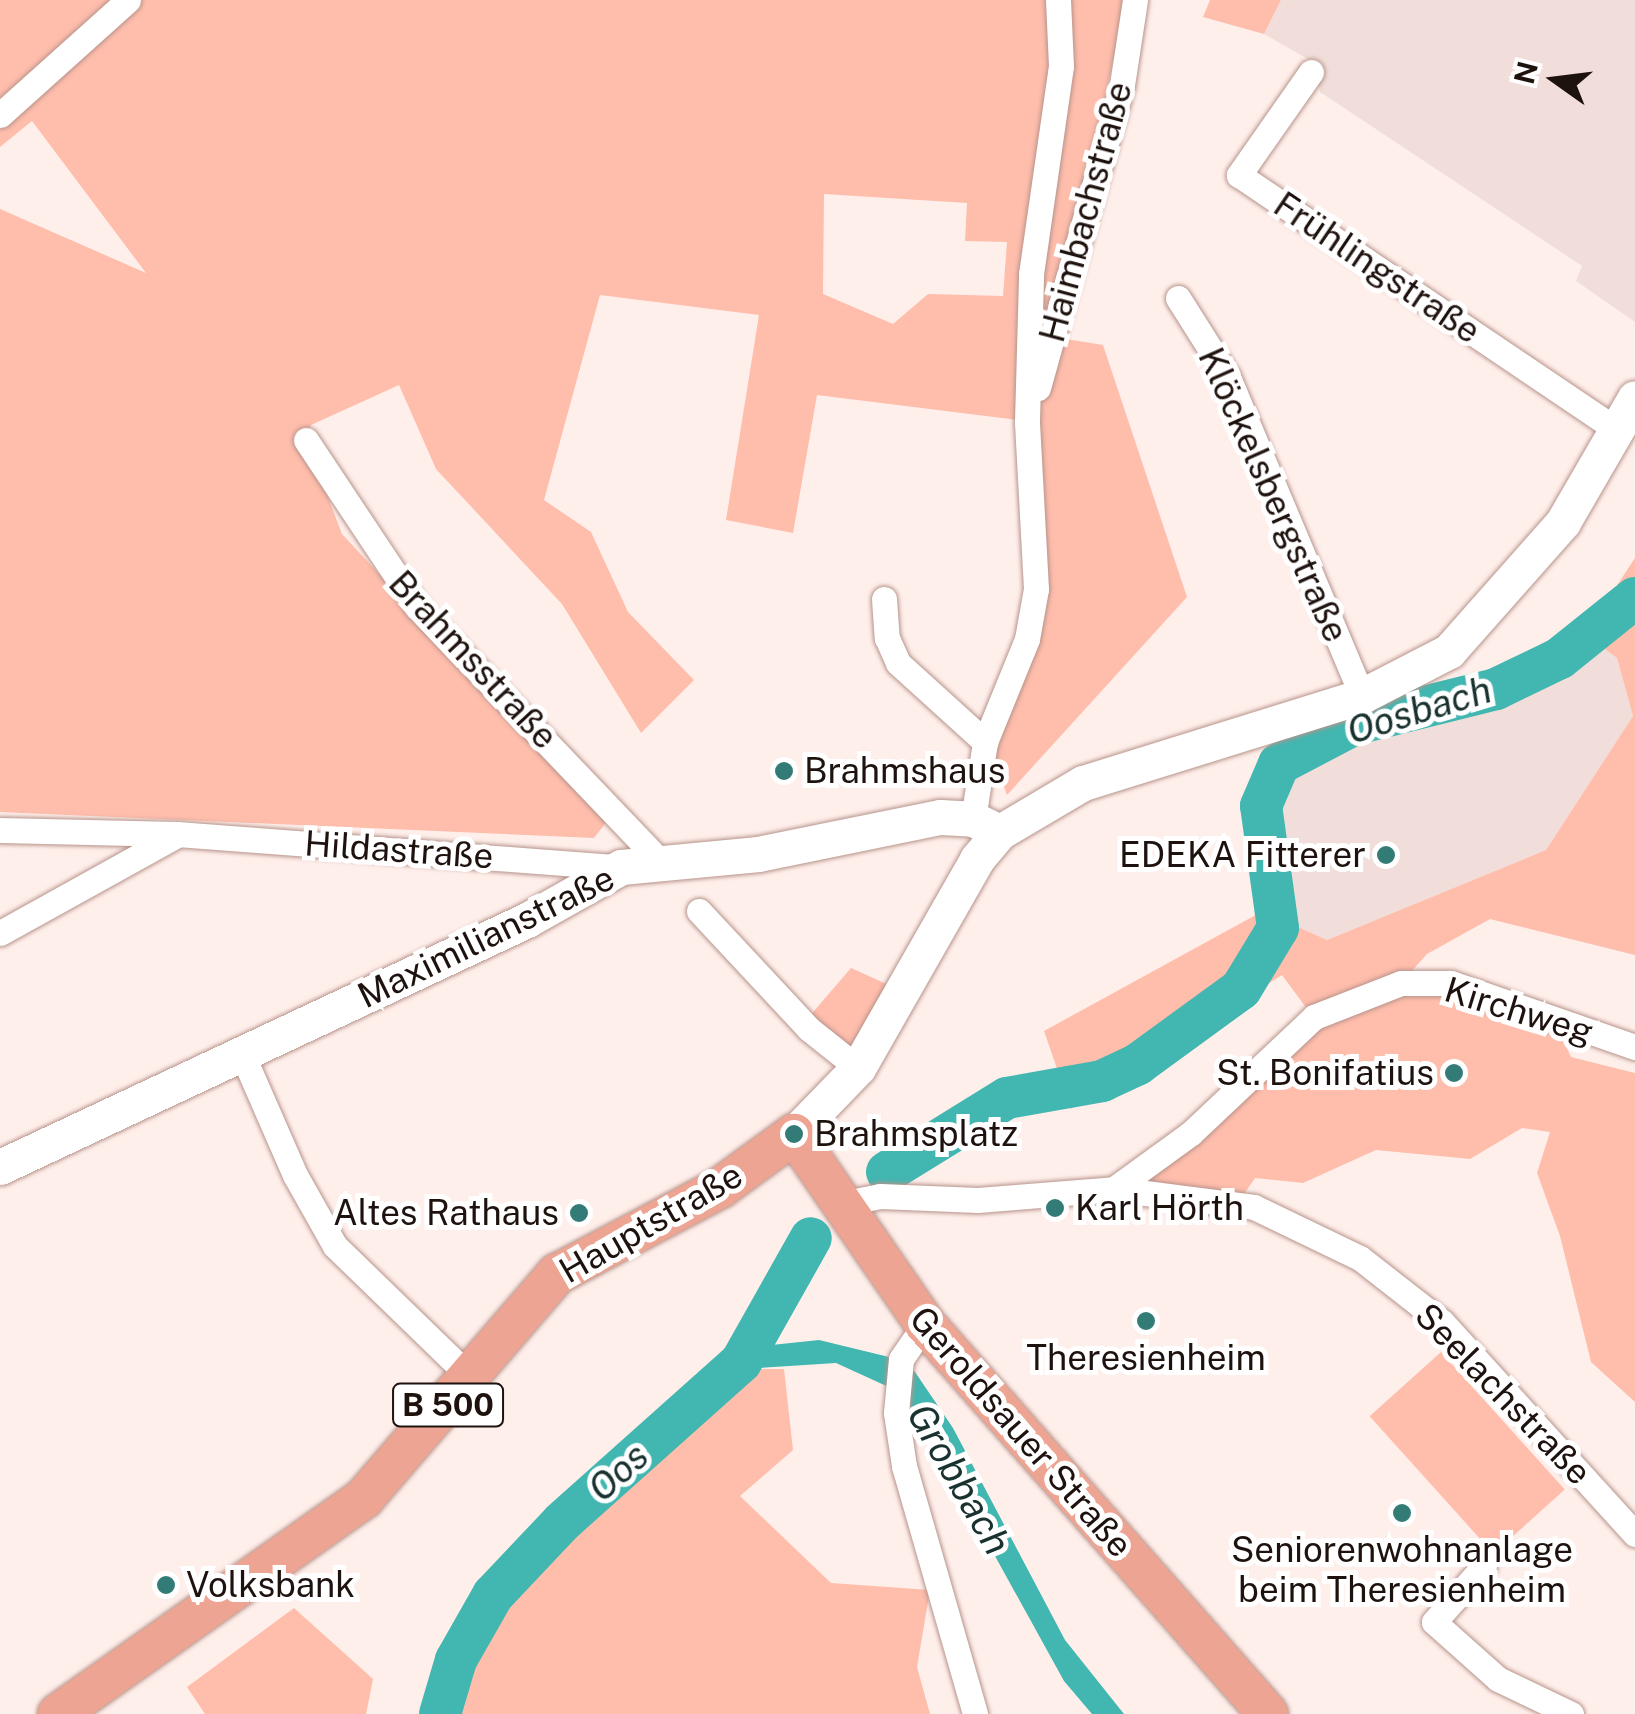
<!DOCTYPE html>
<html>
<head>
<meta charset="utf-8">
<style>
	body { margin:0 }
	#map { position:relative; width:1635px; height:1714px; overflow:hidden; background:#ffefeb; font-family:"Public Sans",sans-serif }
	div>[style] { position:absolute }
	.built>* { inset:0; background:#f1deda }
	.green>* { inset:0; background:#ffbdac; transform-origin:0 0 }
	.water>* { inset:0; background:#42b6b0 }
	.river>* { height:42px; margin:-21px; padding:0 21px; transform-origin:21px; border-radius:21px; background:#42b6b0 }
	.roads { filter:drop-shadow(0 0 2px #b7948b) drop-shadow(0 0 2px #b7948b) }
	.street>* { height:25px; margin:-12.5px; padding:0 12.5px; transform-origin:12.5px; border-radius:12.5px; background:#fff }
	.secondary>* { height:35px; margin:-17.5px; padding:0 17.5px; transform-origin:17.5px; border-radius:17.5px; background:#fff }
	.primary>* { height:40px; margin:-20px; padding:0 20px; transform-origin:20px; border-radius:20px; background:#eea492 }
	.dots>* { width:28px; height:28px; translate:-50% -50%; box-sizing:border-box; border:5px solid #fff; border-radius:50% }
	span { translate:-50% -50%; white-space:nowrap; text-align:center; line-height:1.15; -webkit-text-stroke:10px #fff; paint-order:stroke }
	.shield-label span { padding:2px 8px; background:#fff; border:2px solid; border-radius:8px; -webkit-text-stroke-width:0 }
	.shield-label { font-size:32px; color:#1e120e; font-weight:700 }
	.street-label { font-size:35px; color:#1e120e }
	.poi-label { font-size:35px; color:#1e120e }
	.left { translate:0 -50%; text-align:left }
	.right { translate:-100% -50%; text-align:right }
	.water-label { font-size:38px; color:#193230; font-style:italic }
	.north { position:absolute; left:1505px; top:30px; width:100px; height:100px; -webkit-text-stroke:8px #fff; paint-order:stroke; rotate:284deg; font-size:28px; font-weight:700; line-height:40px; text-align:center; color:#1e120e }
	.north::after { content:''; display:block; margin:auto; width:35px; height:45px; background:#1e120e; clip-path:polygon(50% 0,100% 100%,50% 72%,0 100%) }
</style>
</head>
<body>
<div id="map">
	<div class="built">
		<i style="clip-path:polygon(1281px 0,1635px 0,1635px 322px,1576px 281px,1582px 266px,1320px 92px,1315px 63px,1264px 34px)"></i>
		<i style="clip-path:polygon(1585px 634px,1617px 658px,1633px 716px,1546px 850px,1327px 940px,1263px 911px,1250px 797px,1271px 753px,1408px 692px,1510px 673px)"></i>
	</div>
	<div class="green">
		<i style="clip-path:polygon(evenodd,0 0,1126px 0,1054px 337px,1103px 345px,1187px 597px,1007px 795px,993px 756px,1027px 639px,1027px 421px,817px 395px,793px 533px,726px 520px,759px 315px,600px 295px,544px 500px,591px 532px,628px 612px,694px 680px,641px 733px,562px 604px,436px 469px,399px 385px,311px 425px,306px 440px,342px 534px,608px 820px,594px 838px,0 812px,0 209px,146px 273px,32px 121px,0 147px,0 0,824px 194px,967px 203px,965px 241px,1007px 242px,1003px 296px,928px 294px,893px 324px,823px 294px,824px 194px)"></i>
		<i style="clip-path:polygon(1210px 0,1281px 0,1264px 34px,1203px 17px)"></i>
		<i style="clip-path:polygon(1635px 558px,1635px 955px,1490px 919px,1427px 954px,1402px 982px,1556px 1025px,1571px 1057px,1635px 1073px,1635px 1402px,1591px 1362px,1560px 1236px,1537px 1173px,1550px 1132px,1522px 1128px,1470px 1159px,1376px 1150px,1303px 1183px,1255px 1178px,1238px 1203px,1156px 1193px,1145px 1166px,1313px 1017px,1282px 975px,1071px 1109px,1044px 1031px,1263px 911px,1327px 940px,1546px 850px,1633px 716px,1617px 658px,1585px 634px)"></i>
		<i style="clip-path:polygon(851px 968px,891px 986px,848px 1052px,808px 1018px)"></i>
		<i style="left:1441px;top:1352px;width:185px;height:96px;rotate:48deg"></i>
		<i style="clip-path:polygon(746px 1369px,784px 1369px,793px 1450px,740px 1496px,831px 1583px,930px 1590px,917px 1667px,930px 1714px,434px 1714px,444px 1662px,486px 1587px,607px 1463px)"></i>
		<i style="clip-path:polygon(294px 1608px,373px 1679px,366px 1714px,205px 1714px,187px 1687px)"></i>
	</div>
	<div class="water">
		<i style="clip-path:polygon(819px 1340px,889px 1357px,915px 1372px,953px 1428px,1065px 1640px,1124px 1714px,1092px 1714px,1064px 1681px,915px 1411px,893px 1389px,836px 1363px,759px 1368px,761px 1346px)"></i>
	</div>
	<div class="river">
		<i style="left:887px;top:1172px;width:141px;rotate:-31.7deg"></i>
		<i style="left:1007px;top:1098px;width:97px;rotate:-10.1deg"></i>
		<i style="left:1102px;top:1081px;width:40px;rotate:-25deg"></i>
		<i style="left:1138px;top:1064px;width:127px;rotate:-36.1deg"></i>
		<i style="left:1241px;top:989px;width:71px;rotate:-58.8deg"></i>
		<i style="left:1278px;top:928px;width:123px;rotate:-97.9deg"></i>
		<i style="left:1261px;top:806px;width:46px;rotate:-66.8deg"></i>
		<i style="left:1279px;top:764px;width:86px;rotate:-27.8deg"></i>
		<i style="left:1355px;top:724px;width:145px;rotate:-13.9deg"></i>
		<i style="left:1496px;top:689px;width:71px;rotate:-25.8deg"></i>
		<i style="left:1560px;top:658px;width:96px;rotate:-38.7deg"></i>
		<i style="left:440px;top:1714px;width:56px;rotate:-73.5deg"></i>
		<i style="left:456px;top:1660px;width:75px;rotate:-60.4deg"></i>
		<i style="left:493px;top:1595px;width:100px;rotate:-46.6deg"></i>
		<i style="left:562px;top:1522px;width:240px;rotate:-41.8deg"></i>
		<i style="left:741px;top:1362px;width:142px;rotate:-60.6deg"></i>
	</div>
	<div class="roads">
		<div class="street">
			<i style="left:1311px;top:72px;width:126px;rotate:125deg"></i>
			<i style="left:1239px;top:175px;width:458px;rotate:34deg"></i>
			<i style="left:0;top:115px;width:172px;rotate:-41.9deg"></i>
			<i style="left:1178px;top:298px;width:93px;rotate:57.7deg"></i>
			<i style="left:1228px;top:377px;width:346px;rotate:67.2deg"></i>
			<i style="left:1038px;top:388px;width:314px;rotate:-74.5deg"></i>
			<i style="left:1122px;top:85px;width:86px;rotate:-81.3deg"></i>
			<i style="left:306px;top:440px;width:201px;rotate:56.4deg"></i>
			<i style="left:417px;top:607px;width:356px;rotate:46.3deg"></i>
			<i style="left:884px;top:599px;width:39px;rotate:86deg"></i>
			<i style="left:887px;top:638px;width:27px;rotate:66deg"></i>
			<i style="left:898px;top:663px;width:118px;rotate:42.2deg"></i>
			<i style="left:973px;top:819px;width:78px;rotate:-81.1deg"></i>
			<i style="left:985px;top:742px;width:111px;rotate:-67.8deg"></i>
			<i style="left:1027px;top:639px;width:51px;rotate:-79.8deg"></i>
			<i style="left:1036px;top:589px;width:168px;rotate:-93.1deg"></i>
			<i style="left:1027px;top:421px;width:147px;rotate:-88.4deg"></i>
			<i style="left:1031px;top:274px;width:210px;rotate:-81.8deg"></i>
			<i style="left:1061px;top:66px;width:66px;rotate:-92.6deg"></i>
			<i style="left:0;top:830px;width:177px;rotate:1.3deg"></i>
			<i style="left:177px;top:834px;width:445px;rotate:4.3deg"></i>
			<i style="left:699px;top:911px;width:161px;rotate:47deg"></i>
			<i style="left:809px;top:1029px;width:63px;rotate:38.5deg"></i>
			<i style="left:0;top:933px;width:200px;rotate:-29deg"></i>
			<i style="left:243px;top:1056px;width:130px;rotate:66.4deg"></i>
			<i style="left:295px;top:1175px;width:81px;rotate:60.6deg"></i>
			<i style="left:335px;top:1246px;width:190px;rotate:44.1deg"></i>
			<i style="left:1114px;top:1189px;width:95px;rotate:-36deg"></i>
			<i style="left:1191px;top:1133px;width:169px;rotate:-43.3deg"></i>
			<i style="left:1314px;top:1017px;width:93px;rotate:-21.3deg"></i>
			<i style="left:1401px;top:983px;width:50px"></i>
			<i style="left:1451px;top:983px;width:195px;rotate:19.2deg"></i>
			<i style="left:840px;top:1204px;width:41px;rotate:-11.3deg"></i>
			<i style="left:880px;top:1196px;width:98px;rotate:2.3deg"></i>
			<i style="left:978px;top:1200px;width:136px;rotate:-4.6deg"></i>
			<i style="left:1114px;top:1189px;width:141px;rotate:7.3deg"></i>
			<i style="left:1254px;top:1207px;width:118px;rotate:25.7deg"></i>
			<i style="left:1360px;top:1258px;width:104px;rotate:38deg"></i>
			<i style="left:1442px;top:1322px;width:287px;rotate:47.7deg"></i>
			<i style="left:925px;top:1324px;width:42px;rotate:124.4deg"></i>
			<i style="left:901px;top:1359px;width:54px;rotate:95.3deg"></i>
			<i style="left:896px;top:1413px;width:54px;rotate:81.4deg"></i>
			<i style="left:904px;top:1466px;width:258px;rotate:74deg"></i>
			<i style="left:1484px;top:1566px;width:75px;rotate:131.8deg"></i>
			<i style="left:1434px;top:1622px;width:86px;rotate:41.7deg"></i>
			<i style="left:1498px;top:1679px;width:81px;rotate:25.6deg"></i>
		</div>
		<div class="secondary">
			<i style="left:794px;top:1134px;width:92px;rotate:-45.9deg"></i>
			<i style="left:858px;top:1068px;width:241px;rotate:-60.3deg"></i>
			<i style="left:977px;top:859px;width:35px;rotate:-50deg"></i>
			<i style="left:1000px;top:832px;width:96px;rotate:-30.6deg"></i>
			<i style="left:1083px;top:783px;width:292px;rotate:-17.3deg"></i>
			<i style="left:1362px;top:696px;width:98px;rotate:-27.3deg"></i>
			<i style="left:1449px;top:651px;width:172px;rotate:-48.5deg"></i>
			<i style="left:1563px;top:522px;width:143px;rotate:-59.9deg"></i>
			<i style="left:0;top:1167px;width:582px;rotate:-25.11deg"></i>
			<i style="left:527px;top:920px;width:108px;rotate:-29.4deg"></i>
			<i style="left:621px;top:867px;width:138px;rotate:-5.4deg"></i>
			<i style="left:758px;top:854px;width:186px;rotate:-11.5deg"></i>
			<i style="left:940px;top:817px;width:33px;rotate:3deg"></i>
			<i style="left:973px;top:819px;width:30px;rotate:26deg"></i>
		</div>
		<div class="primary">
			<i style="left:58px;top:1714px;width:375px;rotate:-35.2deg"></i>
			<i style="left:364px;top:1498px;width:296px;rotate:-49.3deg"></i>
			<i style="left:557px;top:1274px;width:184px;rotate:-27.8deg"></i>
			<i style="left:720px;top:1188px;width:92px;rotate:-36.1deg"></i>
			<i style="left:794px;top:1134px;width:231px;rotate:55.4deg"></i>
			<i style="left:925px;top:1324px;width:519px;rotate:48.67deg"></i>
		</div>
	</div>
	<div class="dots">
		<i style="left:784px;top:771px;background:#337b77"></i>
		<i style="left:1386px;top:855px;background:#337b77"></i>
		<i style="left:1454px;top:1073px;background:#337b77"></i>
		<i style="left:794px;top:1134px;background:#337b77"></i>
		<i style="left:1055px;top:1208px;background:#337b77"></i>
		<i style="left:579px;top:1213px;background:#337b77"></i>
		<i style="left:1146px;top:1321px;background:#337b77"></i>
		<i style="left:1402px;top:1513px;background:#337b77"></i>
		<i style="left:166px;top:1585px;background:#337b77"></i>
	</div>
	<div class="shield-label">
		<span style="left:448px;top:1405px">B 500</span>
	</div>
	<div class="street-label">
		<span style="left:1086px;top:212px;rotate:-75deg">Haimbachstraße</span>
		<span style="left:1377px;top:268px;rotate:34deg">Frühlingstraße</span>
		<span style="left:1273px;top:495px;rotate:66deg">Klöckelsbergstraße</span>
		<span style="left:473px;top:660px;rotate:47deg">Brahmsstraße</span>
		<span style="left:399px;top:850px;rotate:4deg">Hildastraße</span>
		<span style="left:486px;top:937px;rotate:-26deg">Maximilianstraße</span>
		<span style="left:1519px;top:1011px;rotate:17deg">Kirchweg</span>
		<span style="left:651px;top:1223px;rotate:-30deg">Hauptstraße</span>
		<span style="left:1503px;top:1394px;rotate:46deg">Seelachstraße</span>
		<span style="left:1021px;top:1432px;rotate:49deg">Geroldsauer Straße</span>
	</div>
	<div class="poi-label">
		<span class="left" style="left:804px;top:771px">Brahmshaus</span>
		<span class="right" style="left:1366px;top:855px">EDEKA Fitterer</span>
		<span class="right" style="left:1434px;top:1073px">St. Bonifatius</span>
		<span class="left" style="left:814px;top:1134px">Brahmsplatz</span>
		<span class="left" style="left:1075px;top:1208px">Karl Hörth</span>
		<span class="right" style="left:559px;top:1213px">Altes Rathaus</span>
		<span style="left:1146px;top:1358px">Theresienheim</span>
		<span style="left:1402px;top:1570px">Seniorenwohnanlage<br>beim Theresienheim</span>
		<span class="left" style="left:186px;top:1585px">Volksbank</span>
	</div>
	<div class="water-label">
		<span style="left:1419px;top:710px;rotate:-17deg">Oosbach</span>
		<span style="left:618px;top:1472px;rotate:-42deg">Oos</span>
		<span style="left:959px;top:1479px;rotate:60deg">Grobbach</span>
	</div>
	<div class="north">N</div>
</div>
</body>
</html>
